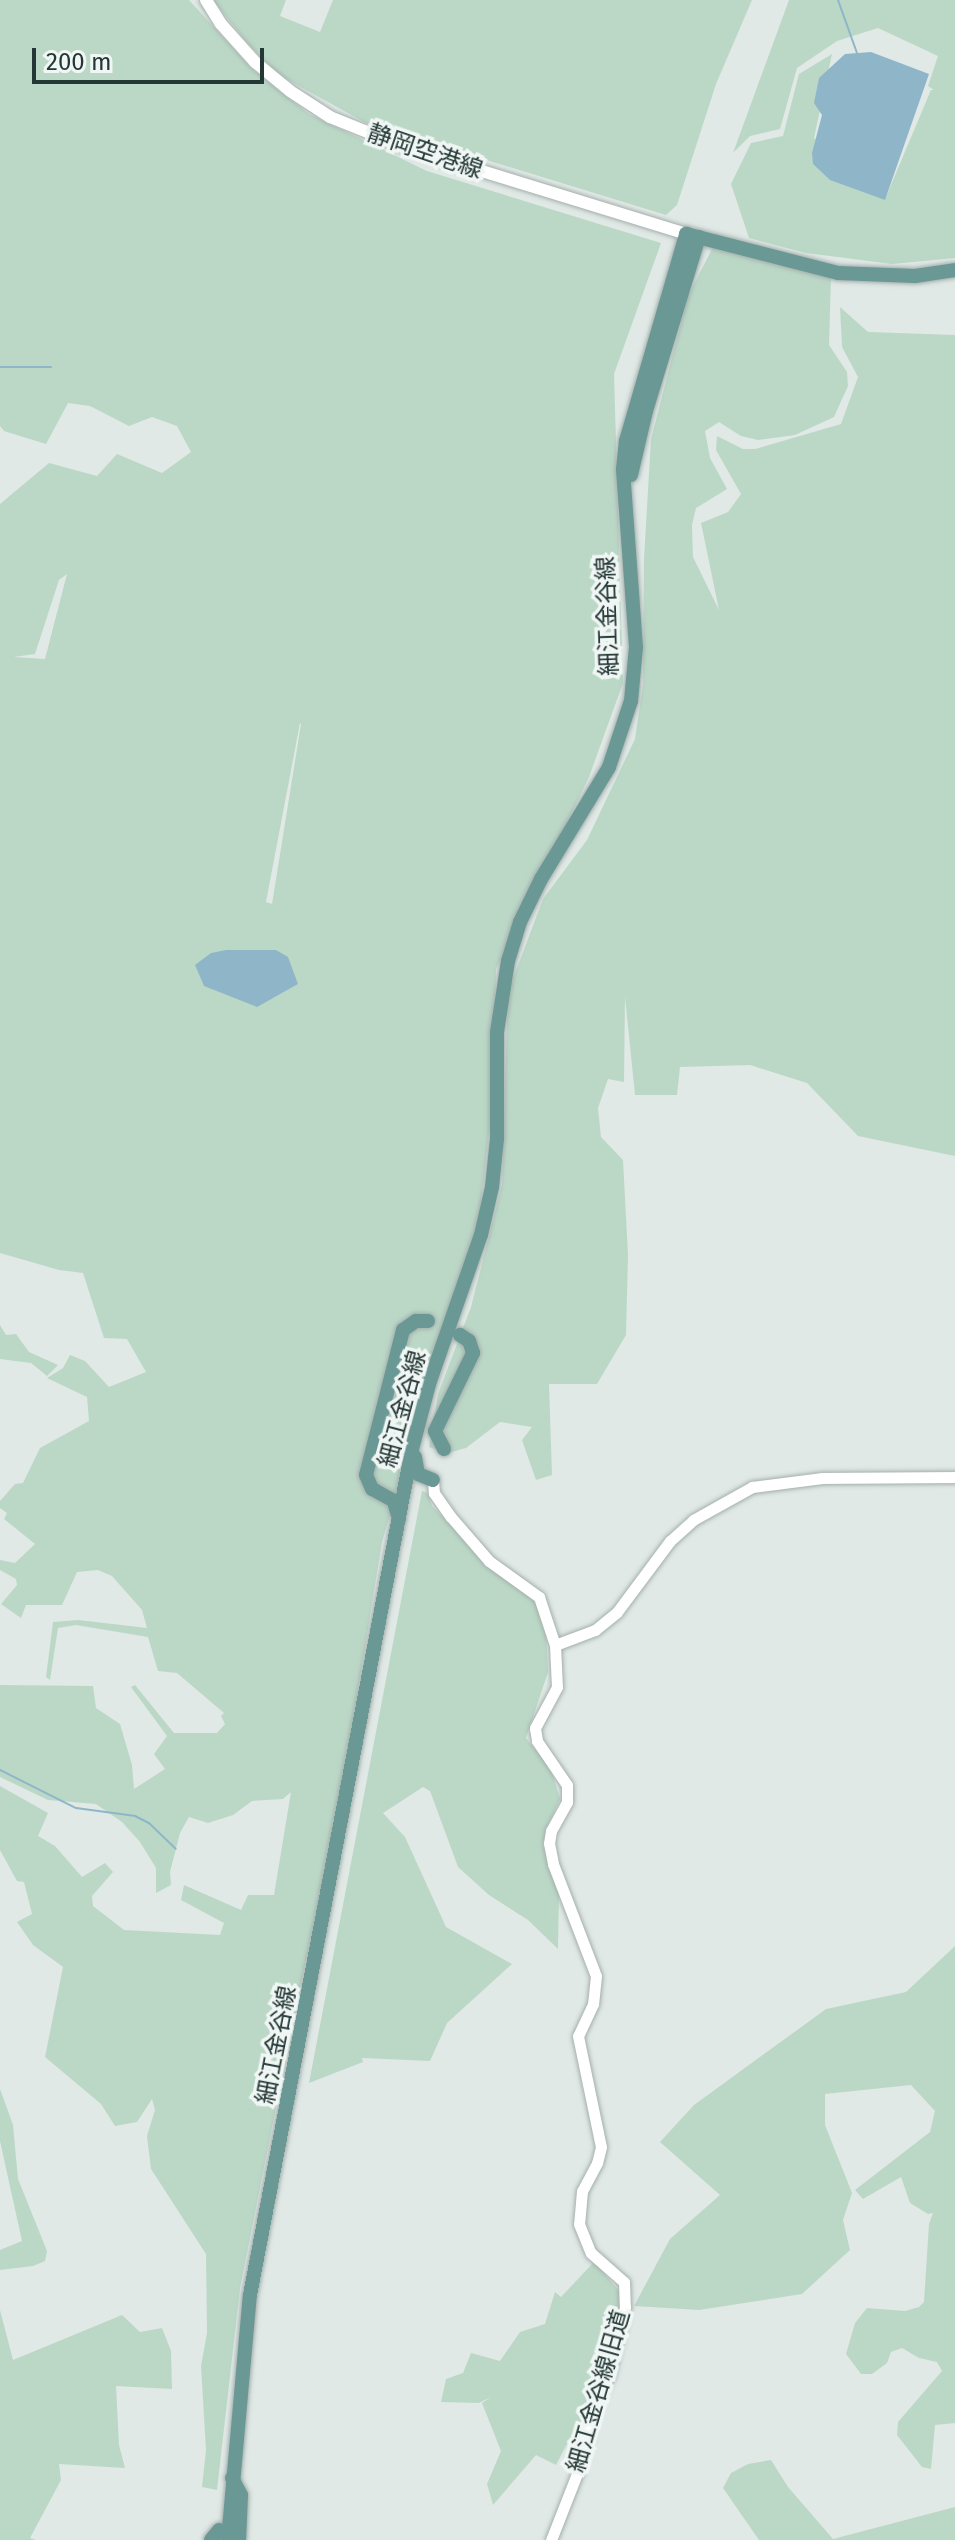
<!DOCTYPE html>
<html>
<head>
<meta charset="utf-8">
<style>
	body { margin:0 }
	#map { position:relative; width:955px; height:2540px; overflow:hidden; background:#e0e9e6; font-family:"Fira Sans","Noto Sans JP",sans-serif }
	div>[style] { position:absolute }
	.green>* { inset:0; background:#bbd8c7 }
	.water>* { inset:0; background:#8eb6c8 }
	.stream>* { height:2px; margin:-1px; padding:0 1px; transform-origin:1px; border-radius:1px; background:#8eb6c8 }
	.roads { filter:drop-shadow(0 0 2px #a4b0ad) drop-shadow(0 0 2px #a4b0ad) }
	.tertiary>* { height:11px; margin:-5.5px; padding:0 5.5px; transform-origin:5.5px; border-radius:5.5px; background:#fff }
	.secondary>* { height:12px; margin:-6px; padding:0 6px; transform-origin:6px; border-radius:6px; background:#fff }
	.primary>* { height:14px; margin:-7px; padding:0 7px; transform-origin:7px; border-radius:7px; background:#6a9995 }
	span { translate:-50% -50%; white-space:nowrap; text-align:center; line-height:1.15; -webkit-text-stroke:7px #f0f6f4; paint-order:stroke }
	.street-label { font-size:24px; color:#233735 }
	.scale { position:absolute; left:32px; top:48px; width:232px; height:36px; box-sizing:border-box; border:4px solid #233735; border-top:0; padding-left:10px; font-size:24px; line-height:28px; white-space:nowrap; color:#233735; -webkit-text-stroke:6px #f0f6f4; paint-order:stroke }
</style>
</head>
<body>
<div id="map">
	<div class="green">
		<i style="clip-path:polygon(evenodd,0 0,189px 0,252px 69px,309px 114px,427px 171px,661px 243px,614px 374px,623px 683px,589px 777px,496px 969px,493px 1099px,479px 1218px,382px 1542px,335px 1831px,300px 1987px,240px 2288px,217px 2490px,202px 2487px,206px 2450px,201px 2366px,207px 2333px,206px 2254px,151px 2169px,147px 2136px,155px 2110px,152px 2099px,137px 2122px,115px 2126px,101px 2104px,45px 2057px,63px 1967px,33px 1945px,17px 1922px,32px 1914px,24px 1882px,17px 1881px,0 1850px,0 1786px,48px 1813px,38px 1836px,55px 1846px,82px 1877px,105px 1863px,113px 1872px,92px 1896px,93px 1906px,124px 1930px,220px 1935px,224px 1923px,181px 1900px,184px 1885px,241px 1910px,248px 1895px,274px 1895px,291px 1792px,283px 1799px,252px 1801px,233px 1815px,208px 1823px,189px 1817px,180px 1833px,170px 1872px,171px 1885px,156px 1893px,156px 1868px,140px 1842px,122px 1822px,96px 1804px,48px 1800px,0 1777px,0 1685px,93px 1686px,96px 1708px,120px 1724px,132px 1765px,134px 1789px,165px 1769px,154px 1754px,167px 1736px,131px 1687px,135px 1685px,174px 1733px,217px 1733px,225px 1724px,221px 1716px,224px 1713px,177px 1673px,158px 1671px,148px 1637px,76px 1625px,58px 1628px,50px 1680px,46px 1677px,53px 1622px,78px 1620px,147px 1628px,142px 1610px,112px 1576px,98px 1570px,77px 1572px,62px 1605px,26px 1605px,21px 1618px,1px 1604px,17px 1585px,16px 1579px,0 1570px,0 1560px,15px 1563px,35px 1544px,4px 1519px,7px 1513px,0 1508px,0 1501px,15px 1484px,23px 1483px,40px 1448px,89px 1421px,87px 1397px,47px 1378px,63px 1368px,70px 1355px,85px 1361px,109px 1387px,146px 1372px,127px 1339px,104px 1338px,83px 1273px,59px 1270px,0 1253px,0 504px,49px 463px,97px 476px,117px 454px,162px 473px,191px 452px,177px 426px,152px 417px,129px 426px,90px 406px,68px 403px,46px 444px,4px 431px,0 426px,0 0,67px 574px,45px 659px,14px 657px,35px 654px,59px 580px,67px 574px,0 0,300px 723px,301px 724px,272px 904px,266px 902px,300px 723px)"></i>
		<i style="clip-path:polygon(213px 0,286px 0,280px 16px,320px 32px,333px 0,752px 0,716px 84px,677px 205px,666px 215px,366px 123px,279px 75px,248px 44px)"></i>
		<i style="clip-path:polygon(789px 0,955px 0,955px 258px,892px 264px,806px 253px,749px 238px,731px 184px,751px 143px,783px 136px,799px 74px,832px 54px,814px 138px,885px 199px,931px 90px,934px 90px,928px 86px,938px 56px,878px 28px,837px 41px,797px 68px,780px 129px,750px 136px,733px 153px)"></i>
		<i style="clip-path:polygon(713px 247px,831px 278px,829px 345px,847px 372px,848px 386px,834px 417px,795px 435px,758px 440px,741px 436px,719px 422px,705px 431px,710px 458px,727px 489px,696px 508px,692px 525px,693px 557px,719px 610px,701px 523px,728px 512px,741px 494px,716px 450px,717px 436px,743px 449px,755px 449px,841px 424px,858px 377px,842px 347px,840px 307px,868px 332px,955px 335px,955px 1156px,858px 1136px,807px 1083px,750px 1065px,680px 1067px,677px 1095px,635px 1095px,625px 997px,624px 1082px,608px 1079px,598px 1108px,601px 1137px,623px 1160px,628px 1255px,626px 1335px,597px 1384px,549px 1384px,552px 1475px,536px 1480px,522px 1440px,532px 1427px,500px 1422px,466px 1448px,448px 1453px,429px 1447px,438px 1394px,471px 1307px,502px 1185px,508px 992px,543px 899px,587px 840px,635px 739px,643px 684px,644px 559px,651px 439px,688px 296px)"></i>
		<i style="clip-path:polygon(0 1325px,6px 1335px,16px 1334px,29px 1352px,58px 1365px,47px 1376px,31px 1363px,0 1359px)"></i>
		<i style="clip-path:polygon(422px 1491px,428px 1493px,432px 1506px,506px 1580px,536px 1599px,546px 1631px,548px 1672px,526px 1738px,551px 1769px,560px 1799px,546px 1829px,543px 1845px,559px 1890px,558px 1949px,528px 1920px,489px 1895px,458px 1867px,430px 1791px,423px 1787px,380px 1815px,383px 1813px,405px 1837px,446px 1927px,512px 1964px,447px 2023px,430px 2061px,362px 2058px,363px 2062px,309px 2083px)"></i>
		<i style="clip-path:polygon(955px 1946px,955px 2423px,935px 2425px,931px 2469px,922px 2467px,897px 2435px,898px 2422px,942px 2371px,937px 2362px,919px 2358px,902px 2348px,891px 2352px,887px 2363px,872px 2374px,861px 2374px,846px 2354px,855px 2323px,867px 2308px,905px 2311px,919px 2307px,924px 2302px,929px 2224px,933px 2213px,928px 2214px,910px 2203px,901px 2177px,863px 2199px,855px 2190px,930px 2132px,935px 2111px,911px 2085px,825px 2094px,825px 2125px,852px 2193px,843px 2220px,850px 2250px,802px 2294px,699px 2310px,634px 2306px,670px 2239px,720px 2195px,660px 2142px,694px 2105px,826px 2009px,906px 1992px)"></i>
		<i style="clip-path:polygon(0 2089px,13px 2125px,18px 2179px,47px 2251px,45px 2261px,33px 2266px,0 2270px,0 2250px,22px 2241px,0 2141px)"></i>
		<i style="clip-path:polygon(594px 2262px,620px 2292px,619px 2317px,603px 2375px,583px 2424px,578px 2423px,556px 2465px,536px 2455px,493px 2505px,487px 2484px,501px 2451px,482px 2403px,491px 2397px,479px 2403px,441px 2402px,446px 2379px,463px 2373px,471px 2353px,500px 2361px,520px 2332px,545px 2324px,555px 2292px,561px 2297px)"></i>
		<i style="clip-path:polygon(0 2310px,13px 2360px,122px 2315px,140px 2332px,162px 2328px,171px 2351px,172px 2389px,116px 2386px,119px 2445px,125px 2468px,59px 2464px,61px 2480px,30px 2538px,36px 2540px,0 2540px)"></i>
		<i style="clip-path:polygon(771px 2460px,788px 2487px,833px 2539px,955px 2507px,955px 2540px,759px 2540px,723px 2488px,731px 2473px,748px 2464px)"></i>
	</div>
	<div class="water">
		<i style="clip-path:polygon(871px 52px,929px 74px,885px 200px,830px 180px,813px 164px,812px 153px,822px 115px,814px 103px,819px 78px,845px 54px)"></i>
		<i style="clip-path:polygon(226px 950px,276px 950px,288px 957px,298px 984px,257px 1007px,204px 986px,195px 965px,211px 953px)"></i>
	</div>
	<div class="stream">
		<i style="left:838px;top:0;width:56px;rotate:70.3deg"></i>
		<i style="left:0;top:367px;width:51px"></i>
		<i style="left:0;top:1770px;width:85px;rotate:26.6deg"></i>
		<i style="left:76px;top:1808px;width:60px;rotate:7.7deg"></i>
		<i style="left:135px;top:1816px;width:16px;rotate:27deg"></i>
		<i style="left:149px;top:1823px;width:37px;rotate:44deg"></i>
	</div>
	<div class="roads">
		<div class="tertiary">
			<i style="left:433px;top:1480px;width:13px;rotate:86deg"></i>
			<i style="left:434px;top:1493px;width:29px;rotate:55deg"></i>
			<i style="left:451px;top:1517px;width:58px;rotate:49.2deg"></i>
			<i style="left:489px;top:1561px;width:62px;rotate:35.8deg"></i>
			<i style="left:539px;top:1597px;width:51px;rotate:71.6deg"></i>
			<i style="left:555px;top:1645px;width:42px;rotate:87.3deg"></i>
			<i style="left:557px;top:1687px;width:47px;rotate:118.2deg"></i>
			<i style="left:535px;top:1728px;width:13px;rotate:81deg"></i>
			<i style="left:537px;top:1741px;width:53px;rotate:55.7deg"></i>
			<i style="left:567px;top:1785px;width:17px;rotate:90deg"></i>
			<i style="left:567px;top:1802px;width:33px;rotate:119deg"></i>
			<i style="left:551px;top:1831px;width:12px;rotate:99deg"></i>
			<i style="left:549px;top:1843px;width:21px;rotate:79deg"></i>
			<i style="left:553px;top:1864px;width:120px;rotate:69deg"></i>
			<i style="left:596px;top:1976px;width:28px;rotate:96deg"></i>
			<i style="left:593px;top:2004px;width:35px;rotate:115deg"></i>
			<i style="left:578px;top:2036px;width:113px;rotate:78.3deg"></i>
			<i style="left:601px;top:2147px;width:16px;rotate:104deg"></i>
			<i style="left:597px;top:2163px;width:32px;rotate:118deg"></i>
			<i style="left:582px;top:2191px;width:33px;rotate:95deg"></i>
			<i style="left:579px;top:2224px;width:31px;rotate:68deg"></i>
			<i style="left:591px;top:2253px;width:44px;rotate:41.3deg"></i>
			<i style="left:624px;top:2282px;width:25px;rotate:88deg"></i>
			<i style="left:625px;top:2307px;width:70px;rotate:103.2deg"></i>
			<i style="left:609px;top:2375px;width:43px;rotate:116deg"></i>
			<i style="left:590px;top:2414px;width:58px;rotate:101.9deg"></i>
			<i style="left:578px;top:2471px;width:74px;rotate:111.4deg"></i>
			<i style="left:555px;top:1645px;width:43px;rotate:-20.6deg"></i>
			<i style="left:595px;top:1630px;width:28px;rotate:-39deg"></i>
			<i style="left:617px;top:1612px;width:89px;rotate:-53.3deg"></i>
			<i style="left:670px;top:1541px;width:31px;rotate:-42deg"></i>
			<i style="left:693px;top:1520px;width:68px;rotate:-29.2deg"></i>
			<i style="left:752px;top:1487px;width:71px;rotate:-7.3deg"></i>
			<i style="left:822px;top:1478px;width:133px;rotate:-0.4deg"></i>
		</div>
		<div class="secondary">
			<i style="left:206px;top:0;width:28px;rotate:58deg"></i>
			<i style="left:221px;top:24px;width:51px;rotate:48.2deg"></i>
			<i style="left:255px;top:62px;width:45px;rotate:39.6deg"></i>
			<i style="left:290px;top:91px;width:48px;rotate:33deg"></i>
			<i style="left:330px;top:117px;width:83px;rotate:21.9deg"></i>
			<i style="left:407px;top:148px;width:292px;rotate:17.1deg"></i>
		</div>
		<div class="primary">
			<i style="left:631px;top:475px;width:66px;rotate:-76.8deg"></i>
			<i style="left:646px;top:411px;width:182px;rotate:-73.1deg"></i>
			<i style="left:444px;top:1449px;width:20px;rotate:-117deg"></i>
			<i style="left:435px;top:1431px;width:87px;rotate:-64deg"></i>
			<i style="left:473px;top:1353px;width:13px;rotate:-108deg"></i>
			<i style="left:469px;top:1341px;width:11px;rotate:-146deg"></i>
			<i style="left:415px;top:1457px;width:17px;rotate:80deg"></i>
			<i style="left:418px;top:1474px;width:16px;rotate:22deg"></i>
			<i style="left:399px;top:1519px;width:19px;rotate:-106deg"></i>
			<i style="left:394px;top:1501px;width:25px;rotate:-151deg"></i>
			<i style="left:372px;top:1489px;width:15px;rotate:-113deg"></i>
			<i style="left:366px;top:1475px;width:150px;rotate:-75.7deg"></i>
			<i style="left:403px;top:1330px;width:16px;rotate:-35deg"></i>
			<i style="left:416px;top:1321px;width:12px"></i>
			<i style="left:232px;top:2478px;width:19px;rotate:62deg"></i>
			<i style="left:241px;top:2495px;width:45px;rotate:92.5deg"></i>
			<i style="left:211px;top:2540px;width:13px;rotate:-51deg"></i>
			<i style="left:228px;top:2540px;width:246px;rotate:-84.9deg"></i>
			<i style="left:250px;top:2295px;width:861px;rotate:-79.16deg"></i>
			<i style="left:412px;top:1449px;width:67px;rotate:-75.3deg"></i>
			<i style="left:429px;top:1384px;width:158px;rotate:-70.8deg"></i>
			<i style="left:481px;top:1235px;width:49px;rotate:-77.1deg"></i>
			<i style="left:492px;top:1187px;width:48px;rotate:-84.1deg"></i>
			<i style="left:497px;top:1139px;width:107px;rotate:-90deg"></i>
			<i style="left:497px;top:1032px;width:72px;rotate:-81.2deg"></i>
			<i style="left:508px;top:961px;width:41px;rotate:-72.9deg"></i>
			<i style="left:520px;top:922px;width:48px;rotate:-64deg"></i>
			<i style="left:541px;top:879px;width:131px;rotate:-58.7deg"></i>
			<i style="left:609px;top:767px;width:70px;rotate:-71.6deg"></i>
			<i style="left:631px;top:701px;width:54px;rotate:-84.7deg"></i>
			<i style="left:636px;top:647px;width:178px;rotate:-94.2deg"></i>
			<i style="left:623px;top:469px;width:28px;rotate:-84deg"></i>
			<i style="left:626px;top:441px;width:216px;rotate:-73.8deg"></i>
			<i style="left:686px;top:234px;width:157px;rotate:14.4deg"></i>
			<i style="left:838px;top:273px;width:77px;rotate:2.2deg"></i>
			<i style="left:915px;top:276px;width:40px;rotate:-8.5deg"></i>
		</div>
	</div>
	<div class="street-label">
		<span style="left:425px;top:152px;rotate:19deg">静岡空港線</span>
		<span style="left:608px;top:616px;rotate:-92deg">細江金谷線</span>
		<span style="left:403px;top:1409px;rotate:-75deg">細江金谷線</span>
		<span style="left:277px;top:2045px;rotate:-79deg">細江金谷線</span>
		<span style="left:599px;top:2391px;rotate:-74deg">細江金谷線旧道</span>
	</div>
	<div class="scale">200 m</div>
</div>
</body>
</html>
